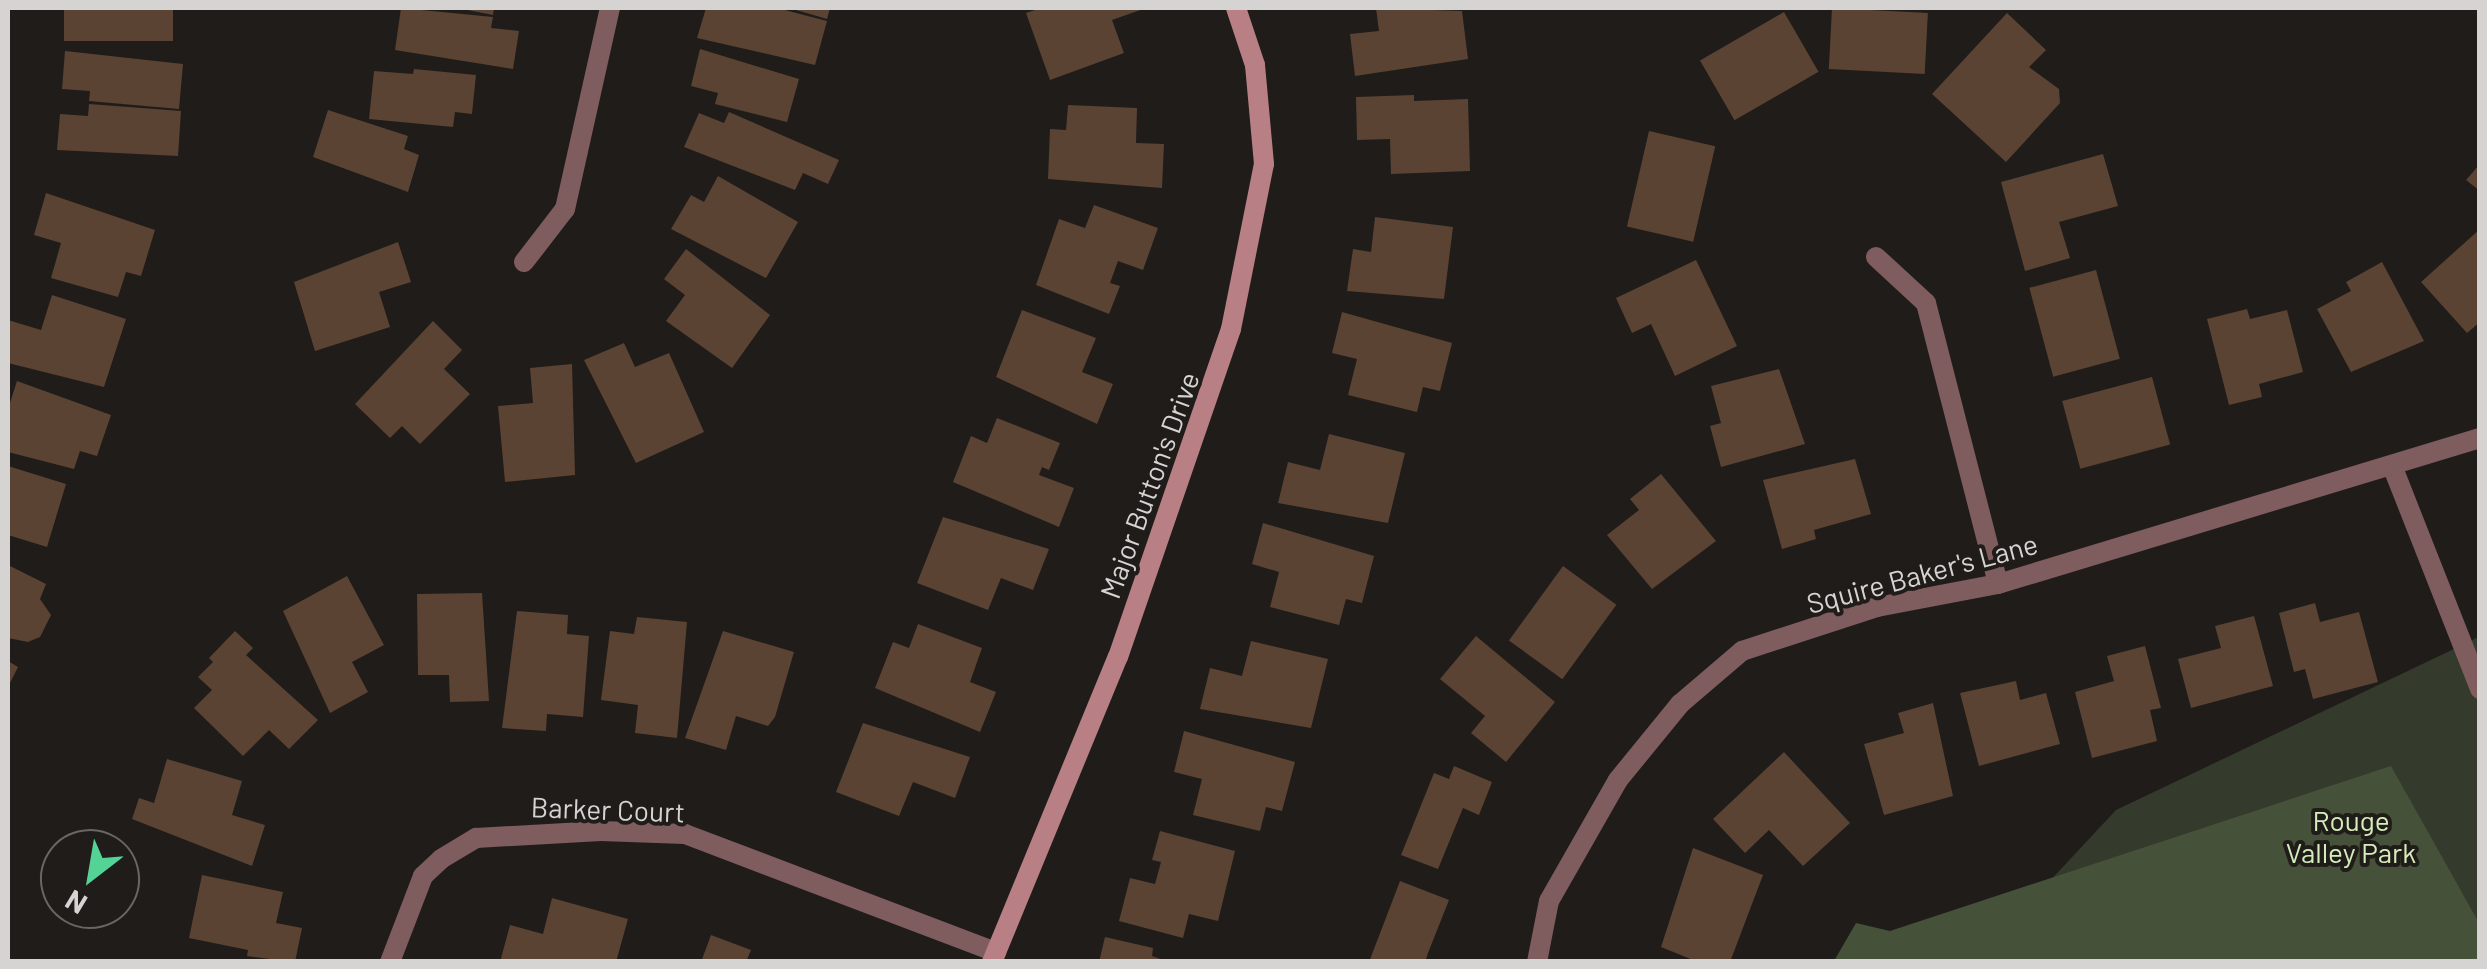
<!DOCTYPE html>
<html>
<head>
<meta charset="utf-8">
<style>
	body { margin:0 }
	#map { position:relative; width:2487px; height:969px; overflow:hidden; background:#201c19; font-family:Barlow,sans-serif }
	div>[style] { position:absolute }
	.green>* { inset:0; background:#343a2c }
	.forest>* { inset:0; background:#465139 }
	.building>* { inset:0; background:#5a4332; transform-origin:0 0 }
	.street>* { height:20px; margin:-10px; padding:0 10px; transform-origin:10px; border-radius:10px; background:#7f5c5e }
	.secondary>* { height:20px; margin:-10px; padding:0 10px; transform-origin:10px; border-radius:10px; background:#b88084 }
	span { translate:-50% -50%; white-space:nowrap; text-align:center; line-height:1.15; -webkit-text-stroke:8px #201c19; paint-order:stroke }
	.street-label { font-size:28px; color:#d6d4d2 }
	.park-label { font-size:28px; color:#d5edbb }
	.frame { position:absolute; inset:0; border:10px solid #d6d4d2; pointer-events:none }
	.north { position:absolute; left:40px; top:829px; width:100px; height:100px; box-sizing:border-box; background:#201c19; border:2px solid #696663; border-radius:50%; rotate:211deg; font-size:28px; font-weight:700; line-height:40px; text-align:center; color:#d6d4d2 }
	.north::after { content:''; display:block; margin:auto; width:35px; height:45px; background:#54d396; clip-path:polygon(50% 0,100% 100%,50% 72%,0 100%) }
</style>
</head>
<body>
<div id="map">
	<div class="green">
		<i style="clip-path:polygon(2479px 637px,2479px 961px,1974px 962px,2116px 810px)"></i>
	</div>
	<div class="forest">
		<i style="clip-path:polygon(2391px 766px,2479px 923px,2479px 961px,1834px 961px,1856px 923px,1890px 931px)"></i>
	</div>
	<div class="building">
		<i style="left:64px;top:8px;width:109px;height:33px"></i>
		<i style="clip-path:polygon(401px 8px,493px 17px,491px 28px,519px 31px,513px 69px,395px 50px)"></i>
		<i style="clip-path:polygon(457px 8px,494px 8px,493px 15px)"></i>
		<i style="clip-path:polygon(706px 8px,777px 8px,827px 21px,815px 65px,697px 38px)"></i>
		<i style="clip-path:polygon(789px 8px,830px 8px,827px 19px)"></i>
		<i style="clip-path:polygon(1041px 8px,1146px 8px,1112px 20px,1124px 53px,1050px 80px,1026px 13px)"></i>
		<i style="clip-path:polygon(1376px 8px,1462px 11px,1468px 59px,1355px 76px,1350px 34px,1379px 31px)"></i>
		<i style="left:1832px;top:8px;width:96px;height:61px;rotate:3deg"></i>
		<i style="left:1784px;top:12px;width:69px;height:97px;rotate:60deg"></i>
		<i style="clip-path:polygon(2007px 13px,2046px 50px,2029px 67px,2059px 89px,2060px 103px,2006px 162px,1932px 94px)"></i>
		<i style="clip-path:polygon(700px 49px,799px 79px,787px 122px,715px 104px,718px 93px,691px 86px)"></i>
		<i style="clip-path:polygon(65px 51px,183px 64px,179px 109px,89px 101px,90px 91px,62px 89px)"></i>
		<i style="clip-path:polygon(414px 69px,476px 75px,472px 114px,455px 112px,453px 127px,369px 119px,374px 71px,413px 74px)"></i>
		<i style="clip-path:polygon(1414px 95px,1414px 101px,1468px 99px,1470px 171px,1391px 174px,1390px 139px,1357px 140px,1356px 97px)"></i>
		<i style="clip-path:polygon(89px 104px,181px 111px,178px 156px,57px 150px,60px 114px,88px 116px)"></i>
		<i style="clip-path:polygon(1068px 105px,1137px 108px,1136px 143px,1164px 144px,1162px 188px,1048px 179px,1050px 129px,1066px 130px)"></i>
		<i style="clip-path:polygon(328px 110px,408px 136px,404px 149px,419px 155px,408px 192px,313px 157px)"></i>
		<i style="clip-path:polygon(729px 112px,839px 160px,828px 184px,803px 173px,795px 190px,684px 147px,699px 113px,724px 123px)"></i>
		<i style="left:1649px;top:131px;width:68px;height:98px;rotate:13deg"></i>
		<i style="clip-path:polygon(2103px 154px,2118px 206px,2059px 222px,2070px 258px,2025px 271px,2001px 182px)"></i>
		<i style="clip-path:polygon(2480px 164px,2480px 191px,2466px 180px)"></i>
		<i style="clip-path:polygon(718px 176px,798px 222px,766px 278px,671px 229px,691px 195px,704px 202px)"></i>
		<i style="clip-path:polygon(46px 193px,155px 230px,141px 276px,126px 272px,118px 297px,51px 278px,61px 243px,34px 235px)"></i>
		<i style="clip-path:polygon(1094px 205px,1158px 228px,1143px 270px,1118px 261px,1110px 283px,1120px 286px,1109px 314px,1036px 285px,1059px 219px,1085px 228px)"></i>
		<i style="clip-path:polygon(1375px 217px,1453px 227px,1444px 299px,1347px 291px,1353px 249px,1371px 252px)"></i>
		<i style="clip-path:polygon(2480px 229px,2480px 322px,2467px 333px,2421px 282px)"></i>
		<i style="clip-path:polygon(398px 242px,411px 282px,379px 292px,390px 327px,315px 351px,294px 282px)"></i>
		<i style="clip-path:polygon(686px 249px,770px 315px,732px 368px,666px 321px,685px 295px,664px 279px)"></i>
		<i style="clip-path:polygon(1696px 260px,1737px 346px,1675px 376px,1651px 324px,1632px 333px,1616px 298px)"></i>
		<i style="clip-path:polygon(2382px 262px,2424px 341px,2351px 372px,2317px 309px,2351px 291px,2346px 282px)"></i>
		<i style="left:2096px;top:270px;width:92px;height:69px;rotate:75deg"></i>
		<i style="clip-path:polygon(52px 295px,126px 319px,104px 387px,8px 363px,8px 320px,41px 330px)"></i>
		<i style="clip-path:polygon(2247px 309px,2250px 319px,2287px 310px,2303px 372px,2259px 384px,2262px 397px,2229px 405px,2207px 319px)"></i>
		<i style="clip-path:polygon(1022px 310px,1096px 338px,1082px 372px,1113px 384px,1097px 424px,996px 377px)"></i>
		<i style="clip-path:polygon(1342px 312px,1452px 343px,1440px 391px,1423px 387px,1417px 412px,1348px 395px,1357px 359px,1332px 353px)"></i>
		<i style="clip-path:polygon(433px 321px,462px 350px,444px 369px,470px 394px,420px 444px,402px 426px,390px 438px,355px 404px)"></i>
		<i style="clip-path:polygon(624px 343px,635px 367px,669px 353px,704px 432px,636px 463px,584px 360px)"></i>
		<i style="clip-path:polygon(572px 364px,575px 475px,505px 482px,498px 406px,533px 403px,530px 368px)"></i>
		<i style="clip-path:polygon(1779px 369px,1805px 444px,1721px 467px,1710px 426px,1721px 423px,1711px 386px)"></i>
		<i style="left:2152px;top:377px;width:70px;height:93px;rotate:75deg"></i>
		<i style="clip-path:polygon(17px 381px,111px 415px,97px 456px,80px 451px,74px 469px,8px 452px,8px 409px)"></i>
		<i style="clip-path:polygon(997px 418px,1060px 443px,1049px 470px,1042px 467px,1039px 475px,1074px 488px,1059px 527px,953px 482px,971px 436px,987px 443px)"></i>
		<i style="clip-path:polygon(1329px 434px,1405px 453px,1388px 523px,1278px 503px,1288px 462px,1320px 470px)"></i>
		<i style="clip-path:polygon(1855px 459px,1871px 514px,1814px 530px,1816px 539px,1782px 549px,1763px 480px)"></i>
		<i style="clip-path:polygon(8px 466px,66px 484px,47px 547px,8px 535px)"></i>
		<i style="clip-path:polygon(1661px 474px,1716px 541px,1652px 589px,1607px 535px,1639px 510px,1630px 499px)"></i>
		<i style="clip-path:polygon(943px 517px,1049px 549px,1033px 590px,1001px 578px,988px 610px,917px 583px)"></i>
		<i style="clip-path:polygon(1263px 523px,1374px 556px,1362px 603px,1346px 599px,1339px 625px,1270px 607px,1279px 572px,1252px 564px)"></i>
		<i style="clip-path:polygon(8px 565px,46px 584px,40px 599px,51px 615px,40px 637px,28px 642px,8px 638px)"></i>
		<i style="left:1563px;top:566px;width:66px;height:92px;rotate:36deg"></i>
		<i style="clip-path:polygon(347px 576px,384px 645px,352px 662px,368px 692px,330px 713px,283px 611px)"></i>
		<i style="clip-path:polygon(482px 593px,489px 701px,450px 702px,449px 675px,418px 675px,417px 594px)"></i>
		<i style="clip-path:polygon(2315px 603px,2320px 622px,2359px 612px,2378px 682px,2313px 699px,2305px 669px,2294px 672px,2279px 613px)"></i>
		<i style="clip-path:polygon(517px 611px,568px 615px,567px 634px,589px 636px,583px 717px,547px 714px,546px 731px,502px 728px)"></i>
		<i style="clip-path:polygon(2254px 616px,2273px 686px,2191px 708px,2178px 659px,2221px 648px,2215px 626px)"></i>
		<i style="clip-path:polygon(637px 617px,687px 622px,677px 738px,635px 733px,638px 705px,601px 700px,610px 631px,634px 634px)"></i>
		<i style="clip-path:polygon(918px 624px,982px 648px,970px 682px,996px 692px,980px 732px,875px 688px,893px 642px,909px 648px)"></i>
		<i style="clip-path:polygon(235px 631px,253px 648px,246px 655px,318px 720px,289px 749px,269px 730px,243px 756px,194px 708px,212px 690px,198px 677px,213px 662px,209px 658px)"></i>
		<i style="clip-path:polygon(723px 631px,794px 652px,775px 717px,768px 726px,736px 716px,726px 750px,685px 738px)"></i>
		<i style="clip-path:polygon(1476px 636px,1555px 702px,1506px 762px,1471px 733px,1485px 716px,1440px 679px)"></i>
		<i style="clip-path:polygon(1251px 641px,1328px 659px,1311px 728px,1200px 709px,1210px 668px,1242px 676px)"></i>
		<i style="clip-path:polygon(2145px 646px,2161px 708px,2150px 710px,2157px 741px,2092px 758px,2075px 692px,2114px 681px,2107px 656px)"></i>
		<i style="clip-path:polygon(8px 661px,18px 667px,8px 687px)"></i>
		<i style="clip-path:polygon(2016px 681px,2020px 700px,2046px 693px,2060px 744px,1979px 766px,1960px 693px)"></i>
		<i style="clip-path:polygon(1933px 703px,1953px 796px,1884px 815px,1864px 744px,1904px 733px,1898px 713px)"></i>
		<i style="clip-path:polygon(863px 723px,970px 757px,955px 798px,913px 782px,899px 816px,836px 792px)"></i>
		<i style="clip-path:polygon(1184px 731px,1295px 762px,1282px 811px,1266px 807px,1260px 831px,1193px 815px,1202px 779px,1174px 772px)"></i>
		<i style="clip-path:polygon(1784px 752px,1850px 823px,1803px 866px,1769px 830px,1745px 853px,1713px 819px)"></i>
		<i style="clip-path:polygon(167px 759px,242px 781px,232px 815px,265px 825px,252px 866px,132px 819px,139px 798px,154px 803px)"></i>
		<i style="clip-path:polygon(1454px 766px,1492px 782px,1479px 815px,1463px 808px,1438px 869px,1401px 855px,1434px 773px,1449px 779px)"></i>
		<i style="clip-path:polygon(1160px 831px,1235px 851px,1218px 921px,1189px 914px,1183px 938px,1119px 921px,1130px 878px,1155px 884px,1161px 862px,1152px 860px)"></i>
		<i style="clip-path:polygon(1693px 848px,1763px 875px,1730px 962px,1698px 962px,1661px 947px)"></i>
		<i style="clip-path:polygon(202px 875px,283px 892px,276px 923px,302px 928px,295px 962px,247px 956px,248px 950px,189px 938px)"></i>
		<i style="clip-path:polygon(1400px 881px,1449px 900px,1428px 953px,1425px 962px,1369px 962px)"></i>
		<i style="clip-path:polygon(552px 898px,628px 919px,616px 962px,500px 962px,510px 925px,543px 934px)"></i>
		<i style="clip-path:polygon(711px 935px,751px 950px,746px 962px,701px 962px)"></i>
		<i style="clip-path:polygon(1105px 937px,1153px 948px,1152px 956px,1169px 962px,1099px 962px)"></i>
	</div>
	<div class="street">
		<i style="left:1876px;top:257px;width:68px;rotate:42.6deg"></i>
		<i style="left:1926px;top:303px;width:290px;rotate:75.6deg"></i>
		<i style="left:524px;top:262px;width:67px;rotate:-52.3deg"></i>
		<i style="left:565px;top:209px;width:206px;rotate:-77.4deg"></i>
		<i style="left:2393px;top:468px;width:238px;rotate:68.5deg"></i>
		<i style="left:390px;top:962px;width:92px;rotate:-69deg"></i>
		<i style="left:423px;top:876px;width:25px;rotate:-43deg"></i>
		<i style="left:441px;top:859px;width:41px;rotate:-31deg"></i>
		<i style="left:476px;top:838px;width:125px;rotate:-3.2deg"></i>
		<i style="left:601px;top:831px;width:84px;rotate:2deg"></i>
		<i style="left:685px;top:834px;width:333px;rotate:20.8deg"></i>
		<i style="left:1537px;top:962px;width:62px;rotate:-78.9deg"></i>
		<i style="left:1549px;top:901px;width:139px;rotate:-60.3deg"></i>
		<i style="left:1618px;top:780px;width:98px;rotate:-50.8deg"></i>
		<i style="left:1680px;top:704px;width:82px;rotate:-40.5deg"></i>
		<i style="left:1742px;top:651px;width:142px;rotate:-18.1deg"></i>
		<i style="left:1877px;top:607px;width:123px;rotate:-10.8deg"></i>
		<i style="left:1998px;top:584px;width:504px;rotate:-16.85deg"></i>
	</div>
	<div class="secondary">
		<i style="left:992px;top:962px;width:330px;rotate:-67.6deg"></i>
		<i style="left:1118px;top:657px;width:347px;rotate:-71deg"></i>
		<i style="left:1231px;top:329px;width:168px;rotate:-78.7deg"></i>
		<i style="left:1264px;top:164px;width:99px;rotate:-95.2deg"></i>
		<i style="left:1255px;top:65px;width:60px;rotate:-108.4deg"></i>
	</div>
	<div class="street-label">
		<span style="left:1149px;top:485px;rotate:-70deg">Major Button's Drive</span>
		<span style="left:1922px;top:573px;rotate:-15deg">Squire Baker's Lane</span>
		<span style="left:608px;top:809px;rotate:2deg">Barker Court</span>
	</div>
	<div class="park-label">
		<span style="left:2351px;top:836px">Rouge<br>Valley Park</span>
	</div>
	<div class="frame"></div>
	<div class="north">N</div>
</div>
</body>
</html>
